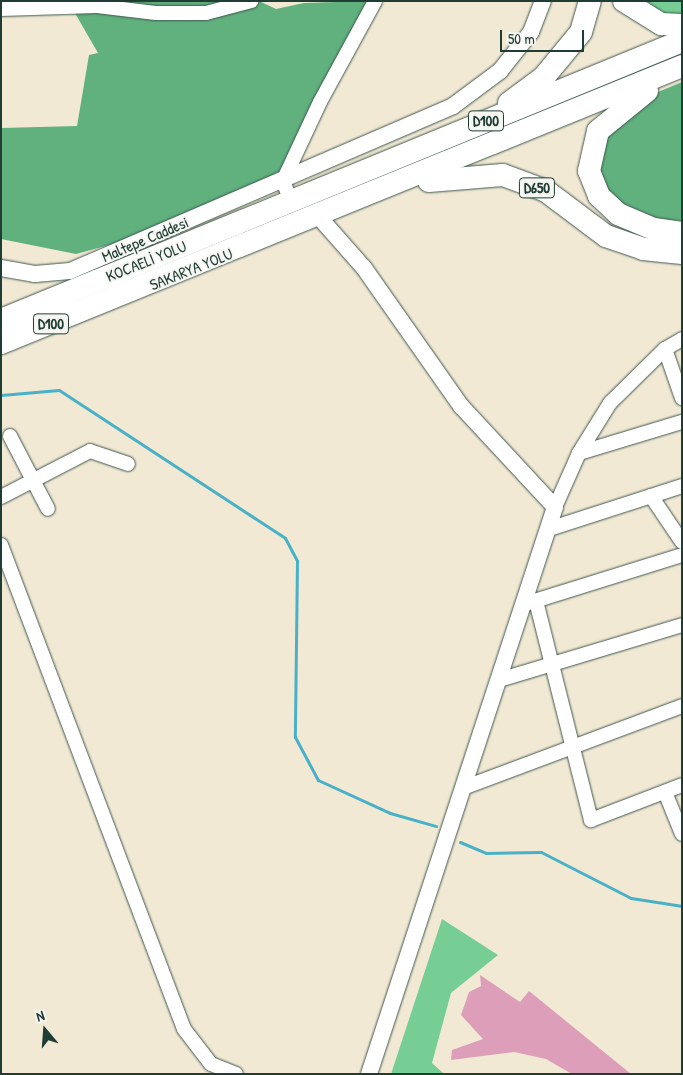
<!DOCTYPE html>
<html>
<head>
<meta charset="utf-8">
<style>
	body { margin:0 }
	#map { position:relative; width:683px; height:1075px; overflow:hidden; background:#f1e9d4; font-family:"Patrick Hand",sans-serif }
	div>[style] { position:absolute }
	.green>* { inset:0; background:#76ce94 }
	.forest>* { inset:0; background:#60b17e }
	.stream>* { height:3px; margin:-1.5px; padding:0 1.5px; transform-origin:1.5px; border-radius:1.5px; background:#49b1c7 }
	.building>* { inset:0; background:#dd9eba }
	.roads { filter:drop-shadow(0 0 1px #3e574c) drop-shadow(0 0 1px #3e574c) }
	.minor>* { height:14px; margin:-7px; padding:0 7px; transform-origin:7px; border-radius:7px; background:#fff }
	.tertiary>* { height:16px; margin:-8px; padding:0 8px; transform-origin:8px; border-radius:8px; background:#fff }
	.trunk>* { height:22px; margin:-11px; padding:0 11px; transform-origin:11px; border-radius:11px; background:#fff }
	span { translate:-50% -50%; white-space:nowrap; text-align:center; line-height:1.15; -webkit-text-stroke:4px #f6f6f2; paint-order:stroke }
	.shield-label span { padding:1px 4px; background:#f6f6f2; border:1px solid; border-radius:4px; -webkit-text-stroke-width:0 }
	.shield-label { font-size:15px; color:#1f3d34; font-weight:700 }
	.street-label { font-size:16px; color:#1f3d34 }
	.frame { position:absolute; inset:0; border:2px solid #1f3d34; pointer-events:none }
	.north { position:absolute; left:20px; top:1005px; width:50px; height:50px; -webkit-text-stroke:4px #f6f6f2; paint-order:stroke; rotate:342deg; font-size:14px; font-weight:700; line-height:20px; text-align:center; color:#1f3d34 }
	.north::after { content:''; display:block; margin:auto; width:18px; height:22px; background:#1f3d34; clip-path:polygon(50% 0,100% 100%,50% 72%,0 100%) }
	.scale { position:absolute; left:500px; top:30px; width:84px; height:22px; box-sizing:border-box; border:2px solid #1f3d34; border-top:0; padding-left:6px; font-size:15px; line-height:18px; white-space:nowrap; color:#1f3d34; -webkit-text-stroke:4px #f6f6f2; paint-order:stroke }
</style>
</head>
<body>
<div id="map">
	<div class="green">
		<i style="clip-path:polygon(639px 1px,682px 1px,682px 17px,661px 13px)"></i>
		<i style="clip-path:polygon(442px 919px,498px 955px,451px 993px,432px 1063px,444px 1074px,391px 1074px)"></i>
	</div>
	<div class="forest">
		<i style="clip-path:polygon(68px 1px,259px 1px,276px 9px,304px 3px,370px 1px,277px 176px,124px 241px,76px 254px,1px 239px,1px 128px,77px 126px,89px 55px,98px 53px)"></i>
		<i style="clip-path:polygon(682px 82px,682px 221px,655px 219px,615px 202px,596px 176px,599px 145px,639px 100px)"></i>
	</div>
	<div class="stream">
		<i style="left:1px;top:395px;width:58px;rotate:-4.9deg"></i>
		<i style="left:59px;top:390px;width:270px;rotate:33.2deg"></i>
		<i style="left:285px;top:538px;width:26px;rotate:62deg"></i>
		<i style="left:297px;top:561px;width:176px;rotate:90.7deg"></i>
		<i style="left:295px;top:737px;width:49px;rotate:61.9deg"></i>
		<i style="left:318px;top:780px;width:79px;rotate:24.6deg"></i>
		<i style="left:390px;top:813px;width:48px;rotate:15.8deg"></i>
		<i style="left:460px;top:842px;width:28px;rotate:23deg"></i>
		<i style="left:486px;top:853px;width:55px;rotate:-1deg"></i>
		<i style="left:541px;top:852px;width:101px;rotate:27.1deg"></i>
		<i style="left:631px;top:898px;width:52px;rotate:8.9deg"></i>
	</div>
	<div class="building">
		<i style="clip-path:polygon(480px 975px,520px 1002px,529px 991px,631px 1074px,572px 1074px,546px 1059px,514px 1052px,451px 1060px,452px 1050px,483px 1039px,461px 1015px,469px 992px,481px 986px)"></i>
	</div>
	<div class="roads">
		<div class="minor">
			<i style="left:1px;top:9px;width:96px;rotate:-1.8deg"></i>
			<i style="left:97px;top:6px;width:59px;rotate:6.8deg"></i>
			<i style="left:156px;top:13px;width:50px"></i>
			<i style="left:206px;top:13px;width:47px;rotate:-14.9deg"></i>
			<i style="left:291px;top:201px;width:22px;rotate:-112deg"></i>
			<i style="left:283px;top:181px;width:87px;rotate:-64.9deg"></i>
			<i style="left:320px;top:102px;width:115px;rotate:-61.4deg"></i>
			<i style="left:665px;top:349px;width:52px;rotate:70.9deg"></i>
			<i style="left:10px;top:436px;width:82px;rotate:62.5deg"></i>
			<i style="left:579px;top:453px;width:108px;rotate:-16.8deg"></i>
			<i style="left:651px;top:496px;width:55px;rotate:56deg"></i>
			<i style="left:1px;top:497px;width:100px;rotate:-27.3deg"></i>
			<i style="left:90px;top:451px;width:40px;rotate:18.9deg"></i>
			<i style="left:555px;top:507px;width:59px;rotate:-66deg"></i>
			<i style="left:579px;top:453px;width:59px;rotate:-58.2deg"></i>
			<i style="left:610px;top:403px;width:77px;rotate:-44.5deg"></i>
			<i style="left:665px;top:349px;width:20px;rotate:-30deg"></i>
			<i style="left:549px;top:529px;width:140px;rotate:-17.9deg"></i>
			<i style="left:1px;top:545px;width:517px;rotate:69.29deg"></i>
			<i style="left:184px;top:1029px;width:44px;rotate:52.4deg"></i>
			<i style="left:211px;top:1064px;width:27px;rotate:22deg"></i>
			<i style="left:536px;top:601px;width:226px;rotate:75.9deg"></i>
			<i style="left:591px;top:820px;width:97px;rotate:-21deg"></i>
			<i style="left:528px;top:603px;width:161px;rotate:-17.3deg"></i>
			<i style="left:499px;top:680px;width:191px;rotate:-16.7deg"></i>
			<i style="left:463px;top:788px;width:234px;rotate:-20.5deg"></i>
			<i style="left:665px;top:792px;width:45px;rotate:68deg"></i>
		</div>
		<div class="tertiary">
			<i style="left:319px;top:217px;width:68px;rotate:48.6deg"></i>
			<i style="left:364px;top:268px;width:169px;rotate:54.9deg"></i>
			<i style="left:461px;top:406px;width:138px;rotate:47.1deg"></i>
			<i style="left:555px;top:507px;width:597px;rotate:108.16deg"></i>
			<i style="left:1px;top:268px;width:35px;rotate:10deg"></i>
			<i style="left:35px;top:274px;width:35px;rotate:-5deg"></i>
			<i style="left:70px;top:271px;width:417px;rotate:-23.3deg"></i>
			<i style="left:453px;top:106px;width:59px;rotate:-36.7deg"></i>
			<i style="left:500px;top:71px;width:50px;rotate:-51.5deg"></i>
			<i style="left:531px;top:32px;width:33px;rotate:-69deg"></i>
		</div>
		<div class="trunk">
			<i style="left:624px;top:1px;width:44px;rotate:31.9deg"></i>
			<i style="left:661px;top:24px;width:21px;rotate:3deg"></i>
			<i style="left:647px;top:91px;width:63px;rotate:140.8deg"></i>
			<i style="left:598px;top:131px;width:41px;rotate:102.7deg"></i>
			<i style="left:589px;top:171px;width:27px;rotate:68deg"></i>
			<i style="left:599px;top:196px;width:26px;rotate:43deg"></i>
			<i style="left:618px;top:214px;width:39px;rotate:23deg"></i>
			<i style="left:654px;top:229px;width:28px;rotate:8deg"></i>
			<i style="left:509px;top:103px;width:44px;rotate:-36.6deg"></i>
			<i style="left:544px;top:77px;width:58px;rotate:-50.6deg"></i>
			<i style="left:581px;top:32px;width:32px;rotate:-74deg"></i>
			<i style="left:429px;top:181px;width:74px;rotate:-4.6deg"></i>
			<i style="left:503px;top:175px;width:46px;rotate:20.4deg"></i>
			<i style="left:546px;top:191px;width:75px;rotate:36.9deg"></i>
			<i style="left:606px;top:236px;width:39px;rotate:19deg"></i>
			<i style="left:643px;top:249px;width:39px;rotate:6deg"></i>
			<i style="left:1px;top:320px;width:736px;rotate:-22.28deg"></i>
			<i style="left:1px;top:343px;width:735px;rotate:-22.13deg"></i>
		</div>
	</div>
	<div class="shield-label">
		<span style="left:486px;top:121px">D100</span>
		<span style="left:537px;top:188px">D650</span>
		<span style="left:51px;top:324px">D100</span>
	</div>
	<div class="street-label">
		<span style="left:145px;top:239px;rotate:-23deg">Maltepe Caddesi</span>
		<span style="left:146px;top:261px;rotate:-22deg">KOCAELİ YOLU</span>
		<span style="left:191px;top:269px;rotate:-22deg">SAKARYA YOLU</span>
	</div>
	<div class="frame"></div>
	<div class="north">N</div>
	<div class="scale">50 m</div>
</div>
</body>
</html>
